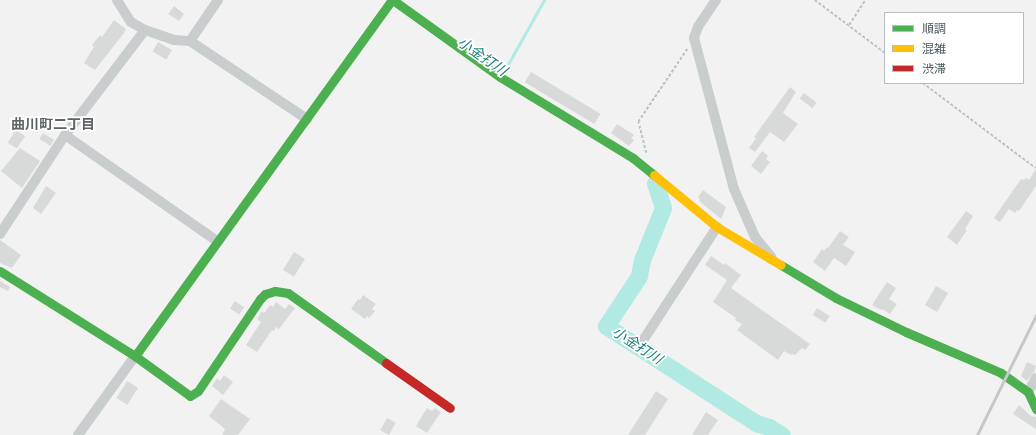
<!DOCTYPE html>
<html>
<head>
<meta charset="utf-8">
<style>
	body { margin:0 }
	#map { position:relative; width:1036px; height:435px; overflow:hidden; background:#f2f2f2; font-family:"Nunito Sans","Noto Sans JP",sans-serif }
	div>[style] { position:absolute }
	.stream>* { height:3px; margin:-1.5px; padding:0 1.5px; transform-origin:1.5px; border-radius:1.5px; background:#b1e9e3 }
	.river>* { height:17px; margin:-8.5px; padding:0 8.5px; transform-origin:8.5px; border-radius:8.5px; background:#b1e9e3 }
	.building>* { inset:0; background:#d8dada; transform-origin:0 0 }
	.path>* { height:1.5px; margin-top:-0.75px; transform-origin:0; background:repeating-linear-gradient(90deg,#bbc5bf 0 3px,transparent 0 5px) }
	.street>* { height:10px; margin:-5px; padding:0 5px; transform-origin:5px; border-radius:5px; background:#cacdcd }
	.fast>* { height:9px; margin:-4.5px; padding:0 4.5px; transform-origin:4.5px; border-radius:4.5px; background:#4caf50 }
	.slow>* { height:9px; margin:-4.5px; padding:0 4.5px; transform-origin:4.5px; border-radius:4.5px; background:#ffc107 }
	.jam>* { height:9px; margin:-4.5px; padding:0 4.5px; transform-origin:4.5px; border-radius:4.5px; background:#c62828 }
	.rail>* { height:3px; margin:-1.5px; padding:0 1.5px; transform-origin:1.5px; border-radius:1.5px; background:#c6c8c8 }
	span { translate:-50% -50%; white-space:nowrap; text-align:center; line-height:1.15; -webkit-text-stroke:3.5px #fff; paint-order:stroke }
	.water-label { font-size:14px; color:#177e73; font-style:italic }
	.neighbourhood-label { font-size:14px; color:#5e6466; font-weight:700 }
	.legend { position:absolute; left:884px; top:12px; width:140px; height:72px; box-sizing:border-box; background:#fff; border:1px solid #b7bdbe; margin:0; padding:5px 7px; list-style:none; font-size:12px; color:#4b5a5d }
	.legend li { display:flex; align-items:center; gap:8px; height:20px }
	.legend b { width:20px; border:1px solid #b7bdbe }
</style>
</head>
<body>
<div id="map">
	<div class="stream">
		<i style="left:503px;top:73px;width:84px;rotate:-60.7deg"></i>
	</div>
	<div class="river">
		<i style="left:655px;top:183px;width:26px;rotate:72deg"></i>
		<i style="left:663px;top:208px;width:56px;rotate:112deg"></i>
		<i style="left:642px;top:260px;width:16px;rotate:101deg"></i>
		<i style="left:639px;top:276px;width:60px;rotate:123.4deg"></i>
		<i style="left:606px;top:326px;width:179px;rotate:32.9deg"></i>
		<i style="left:756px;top:423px;width:14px;rotate:17deg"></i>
		<i style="left:769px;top:427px;width:15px;rotate:32deg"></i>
	</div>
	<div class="building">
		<i style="clip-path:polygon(174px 6px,184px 14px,179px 21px,168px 14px)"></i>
		<i style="clip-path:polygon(114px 20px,126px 29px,124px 33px,95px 70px,84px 63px,94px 47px,92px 45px,100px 35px,102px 37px)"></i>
		<i style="left:158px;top:42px;width:16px;height:11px;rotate:30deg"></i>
		<i style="left:531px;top:72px;width:81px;height:12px;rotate:31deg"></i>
		<i style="clip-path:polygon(790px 87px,796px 92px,783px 113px,798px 124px,784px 142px,770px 132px,755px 152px,749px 148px,756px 138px,754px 137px)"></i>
		<i style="left:804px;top:93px;width:16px;height:7px;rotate:38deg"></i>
		<i style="clip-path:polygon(617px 124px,634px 135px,631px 138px,634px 140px,629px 146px,611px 133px)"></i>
		<i style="left:16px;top:130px;width:11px;height:15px;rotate:34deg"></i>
		<i style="left:43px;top:133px;width:13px;height:7px;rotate:32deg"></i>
		<i style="clip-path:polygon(20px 148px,40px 161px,22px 188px,1px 171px)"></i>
		<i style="clip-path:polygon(762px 151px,768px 156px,766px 159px,770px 162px,761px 174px,751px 166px)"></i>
		<i style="clip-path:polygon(1036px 169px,1036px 186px,1019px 211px,1017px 210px,1015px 213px,1009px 209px,1000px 222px,994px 218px,1021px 179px,1024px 180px,1026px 178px,1029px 180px)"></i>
		<i style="clip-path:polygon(46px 186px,56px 193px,41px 214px,33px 208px)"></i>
		<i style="clip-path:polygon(703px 190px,726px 207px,721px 219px,699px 201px,700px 199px,698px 197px)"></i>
		<i style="clip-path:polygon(966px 211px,973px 216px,965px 229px,967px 230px,957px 245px,947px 237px)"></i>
		<i style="clip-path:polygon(840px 231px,849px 237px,843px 245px,855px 252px,846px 266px,834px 258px,825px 271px,813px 262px,822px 249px,824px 251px,827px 247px,828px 248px)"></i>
		<i style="clip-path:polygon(0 240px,21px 255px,12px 268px,0 263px)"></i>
		<i style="left:294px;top:252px;width:13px;height:21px;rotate:32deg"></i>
		<i style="clip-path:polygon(711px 256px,724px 265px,725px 263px,741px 275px,731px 288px,810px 344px,805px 350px,802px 348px,795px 355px,792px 354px,791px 355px,784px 351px,778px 360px,737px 330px,742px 324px,735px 320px,736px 318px,713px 302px,727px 280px,705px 265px)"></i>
		<i style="clip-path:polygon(0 281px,10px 287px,8px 291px,0 287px)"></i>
		<i style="clip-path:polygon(887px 282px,896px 288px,889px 299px,897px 304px,890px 314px,882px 309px,881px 310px,872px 305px)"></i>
		<i style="left:936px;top:286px;width:14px;height:22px;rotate:30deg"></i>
		<i style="clip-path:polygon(363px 295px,376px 304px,372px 309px,375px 311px,369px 318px,367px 316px,365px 319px,351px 309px,358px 299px,360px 300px)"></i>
		<i style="left:235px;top:301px;width:11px;height:9px;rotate:34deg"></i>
		<i style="clip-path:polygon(276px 302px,285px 309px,289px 304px,295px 308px,279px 329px,276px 327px,274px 331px,272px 330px,257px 352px,246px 345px,261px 322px,257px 319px,262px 311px,264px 313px,270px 305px,273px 307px)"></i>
		<i style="left:817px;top:308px;width:15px;height:8px;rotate:32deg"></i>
		<i style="clip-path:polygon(1027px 362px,1036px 366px,1034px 372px,1027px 381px,1021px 376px)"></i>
		<i style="clip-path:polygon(224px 375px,233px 382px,223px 395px,212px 386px,217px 378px,220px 381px)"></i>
		<i style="left:127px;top:381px;width:13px;height:20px;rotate:32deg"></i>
		<i style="clip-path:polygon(656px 391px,668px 399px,645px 435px,628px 435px)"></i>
		<i style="clip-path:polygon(221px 399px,250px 419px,238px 435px,222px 435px,225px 429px,209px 416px)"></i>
		<i style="clip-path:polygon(1019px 405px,1031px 416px,1036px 417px,1036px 429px,1013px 414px)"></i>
		<i style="clip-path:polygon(427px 408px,432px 411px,435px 408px,441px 412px,427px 433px,416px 426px)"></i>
		<i style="clip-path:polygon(706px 412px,718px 420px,708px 435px,692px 435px)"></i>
		<i style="left:387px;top:418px;width:10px;height:14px;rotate:29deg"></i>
	</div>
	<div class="path">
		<i style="left:815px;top:0;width:88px;rotate:37.1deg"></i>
		<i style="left:849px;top:25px;width:30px;rotate:-57deg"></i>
		<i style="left:923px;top:83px;width:141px;rotate:37deg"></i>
		<i style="left:646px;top:153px;width:32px;rotate:-104deg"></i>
		<i style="left:638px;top:122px;width:88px;rotate:-56.1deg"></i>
	</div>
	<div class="street">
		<i style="left:117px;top:0;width:26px;rotate:58deg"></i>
		<i style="left:131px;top:22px;width:16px;rotate:30deg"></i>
		<i style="left:145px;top:30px;width:31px;rotate:19deg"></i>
		<i style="left:174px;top:40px;width:16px;rotate:4deg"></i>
		<i style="left:190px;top:41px;width:141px;rotate:33.7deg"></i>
		<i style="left:716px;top:0;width:32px;rotate:124deg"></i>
		<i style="left:698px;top:27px;width:12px;rotate:110deg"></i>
		<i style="left:694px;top:38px;width:156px;rotate:75.2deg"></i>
		<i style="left:734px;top:189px;width:52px;rotate:66.4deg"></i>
		<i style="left:755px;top:237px;width:26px;rotate:51deg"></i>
		<i style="left:190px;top:41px;width:50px;rotate:-55.7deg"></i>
		<i style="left:65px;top:135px;width:185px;rotate:34.9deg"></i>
		<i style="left:0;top:234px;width:118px;rotate:-56.7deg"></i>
		<i style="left:65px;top:135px;width:132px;rotate:-52.7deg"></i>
		<i style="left:640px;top:345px;width:141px;rotate:-56.9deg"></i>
		<i style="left:1028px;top:392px;width:16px;rotate:-60deg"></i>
		<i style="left:78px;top:435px;width:97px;rotate:-54.2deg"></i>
	</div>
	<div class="fast">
		<i style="left:393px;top:0;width:132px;rotate:35.7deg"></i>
		<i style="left:500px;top:77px;width:156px;rotate:31.3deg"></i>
		<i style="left:633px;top:158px;width:27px;rotate:39deg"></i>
		<i style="left:781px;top:265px;width:64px;rotate:31deg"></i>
		<i style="left:836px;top:298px;width:78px;rotate:25.9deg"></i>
		<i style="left:906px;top:332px;width:103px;rotate:23.3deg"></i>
		<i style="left:1001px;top:373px;width:33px;rotate:35deg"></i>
		<i style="left:1028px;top:392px;width:19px;rotate:65deg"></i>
		<i style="left:0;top:271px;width:160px;rotate:32.2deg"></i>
		<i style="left:135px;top:356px;width:68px;rotate:36deg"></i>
		<i style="left:190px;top:396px;width:9px;rotate:-32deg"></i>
		<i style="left:198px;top:391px;width:111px;rotate:-56deg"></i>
		<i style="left:260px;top:299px;width:7px;rotate:-45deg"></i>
		<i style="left:265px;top:294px;width:10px;rotate:-17deg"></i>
		<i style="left:275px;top:291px;width:13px;rotate:9deg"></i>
		<i style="left:288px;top:293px;width:120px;rotate:35.5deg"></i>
		<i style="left:135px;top:356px;width:439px;rotate:-54.2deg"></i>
	</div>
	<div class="slow">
		<i style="left:654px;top:175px;width:82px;rotate:39.5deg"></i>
		<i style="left:717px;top:227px;width:74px;rotate:30.7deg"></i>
	</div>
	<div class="jam">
		<i style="left:386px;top:363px;width:78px;rotate:35.1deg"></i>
	</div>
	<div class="rail">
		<i style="left:977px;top:435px;width:134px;rotate:-63.8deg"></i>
	</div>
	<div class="water-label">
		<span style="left:482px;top:57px;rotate:35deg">小金打川</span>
		<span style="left:637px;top:346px;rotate:33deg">小金打川</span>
	</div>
	<div class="neighbourhood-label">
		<span style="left:53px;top:125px">曲川町二丁目</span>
	</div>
	<ul class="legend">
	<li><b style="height:5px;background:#4caf50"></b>順調</li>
	<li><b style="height:5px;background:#ffc107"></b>混雑</li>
	<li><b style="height:5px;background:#c62828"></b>渋滞</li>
	</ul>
</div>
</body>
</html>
